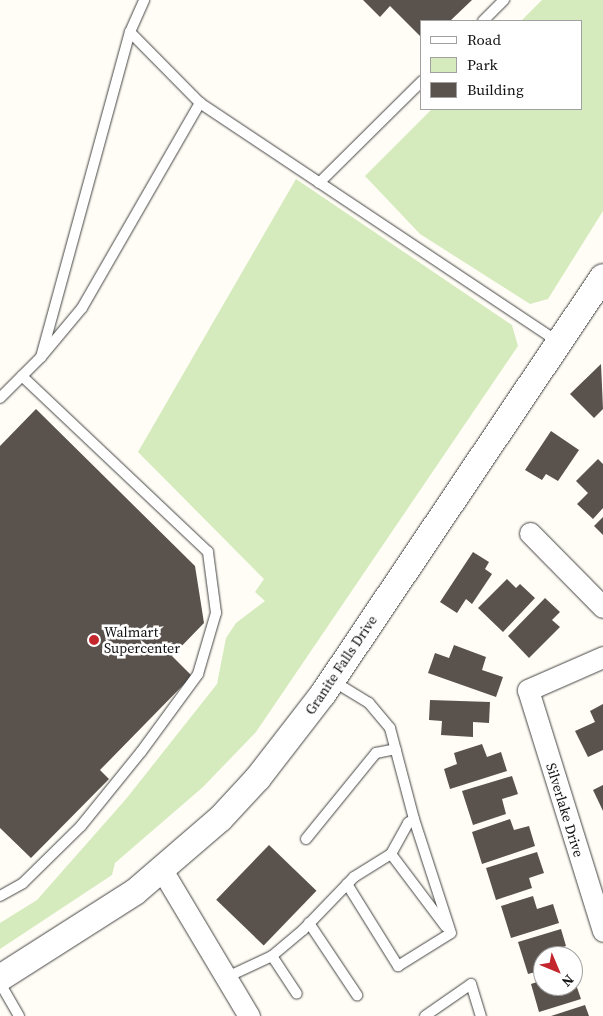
<!DOCTYPE html>
<html>
<head>
<meta charset="utf-8">
<style>
	body { margin:0 }
	#map { position:relative; width:603px; height:1016px; overflow:hidden; background:#fffdf5; font-family:"Source Serif 4",serif }
	div>[style] { position:absolute }
	.green>* { inset:0; background:#d5ebbd }
	.building>* { inset:0; background:#5a524d; transform-origin:0 0 }
	.roads { filter:drop-shadow(0 0 1px #444) drop-shadow(0 0 1px #444) }
	.service>* { height:10px; margin:-5px; padding:0 5px; transform-origin:5px; border-radius:5px; background:#fff }
	.minor>* { height:21px; margin:-10.5px; padding:0 10.5px; transform-origin:10.5px; border-radius:10.5px; background:#fff }
	.tertiary>* { height:26px; margin:-13px; padding:0 13px; transform-origin:13px; border-radius:13px; background:#fff }
	.dots>* { width:14px; height:14px; translate:-50% -50%; box-sizing:border-box; border:2px solid #fff; border-radius:50% }
	span { translate:-50% -50%; white-space:nowrap; text-align:center; line-height:1.15; -webkit-text-stroke:5px #fff; paint-order:stroke }
	.poi-label { font-size:14px; color:#111 }
	.left { translate:0 -50%; text-align:left }
	.street-label { font-size:14px; color:#111 }
	.legend { position:absolute; left:420px; top:20px; width:162px; height:90px; box-sizing:border-box; background:#fff; border:1px solid #a0a0a0; margin:0; padding:6px 9px; list-style:none; font-size:15px; color:#111 }
	.legend li { display:flex; align-items:center; gap:10px; height:25px }
	.legend b { width:25px; border:1px solid #a0a0a0 }
	.north { position:absolute; left:533px; top:946px; width:50px; height:50px; box-sizing:border-box; background:#fff; border:1px solid #a0a0a0; border-radius:50%; rotate:135deg; font-size:14px; font-weight:700; line-height:20px; text-align:center; color:#111 }
	.north::after { content:''; display:block; margin:auto; width:18px; height:22px; background:#c4262e; clip-path:polygon(50% 0,100% 100%,50% 72%,0 100%) }
</style>
</head>
<body>
<div id="map">
	<div class="green">
		<i style="clip-path:polygon(542px 0,603px 0,603px 211px,548px 299px,530px 304px,420px 234px,365px 176px,432px 109px,582px 109px,582px 21px,521px 21px)"></i>
		<i style="clip-path:polygon(296px 179px,512px 325px,518px 346px,256px 732px,203px 787px,115px 863px,112px 875px,0 949px,0 923px,37px 900px,126px 799px,217px 684px,226px 638px,236px 623px,265px 601px,255px 592px,264px 579px,138px 452px)"></i>
	</div>
	<div class="building">
		<i style="clip-path:polygon(363px 0,472px 0,450px 21px,422px 21px,422px 38px,390px 6px,380px 17px)"></i>
		<i style="clip-path:polygon(601px 364px,603px 409px,594px 418px,570px 394px)"></i>
		<i style="clip-path:polygon(36px 409px,195px 566px,204px 623px,172px 656px,192px 676px,100px 770px,109px 779px,31px 858px,0 828px,0 446px)"></i>
		<i style="clip-path:polygon(551px 431px,579px 450px,558px 481px,546px 474px,542px 480px,525px 470px)"></i>
		<i style="clip-path:polygon(598px 459px,603px 464px,603px 508px,593px 519px,577px 504px,588px 493px,576px 481px)"></i>
		<i style="clip-path:polygon(603px 517px,603px 535px,594px 526px)"></i>
		<i style="clip-path:polygon(473px 552px,489px 562px,485px 569px,492px 574px,472px 604px,466px 599px,457px 613px,440px 602px)"></i>
		<i style="clip-path:polygon(507px 579px,516px 588px,520px 584px,535px 598px,503px 632px,478px 608px)"></i>
		<i style="clip-path:polygon(545px 598px,560px 612px,552px 620px,560px 627px,529px 658px,508px 636px)"></i>
		<i style="clip-path:polygon(454px 645px,486px 657px,482px 670px,503px 677px,496px 697px,428px 673px,435px 653px,449px 658px)"></i>
		<i style="clip-path:polygon(430px 700px,490px 702px,489px 723px,473px 722px,473px 737px,441px 735px,442px 721px,429px 720px)"></i>
		<i style="clip-path:polygon(603px 704px,603px 750px,588px 757px,575px 731px,595px 722px,590px 711px)"></i>
		<i style="clip-path:polygon(482px 744px,487px 757px,501px 752px,507px 771px,450px 789px,444px 769px,457px 764px,454px 753px)"></i>
		<i style="clip-path:polygon(512px 776px,518px 794px,502px 799px,506px 814px,473px 825px,462px 791px)"></i>
		<i style="clip-path:polygon(603px 785px,603px 811px,593px 790px)"></i>
		<i style="clip-path:polygon(510px 819px,514px 830px,529px 826px,535px 846px,482px 864px,472px 832px)"></i>
		<i style="left:269px;top:845px;width:66px;height:76px;rotate:44deg"></i>
		<i style="clip-path:polygon(537px 852px,544px 873px,529px 878px,532px 888px,496px 900px,486px 868px)"></i>
		<i style="clip-path:polygon(533px 896px,537px 909px,553px 904px,559px 923px,511px 938px,501px 906px)"></i>
		<i style="clip-path:polygon(561px 929px,566px 946px,557px 949px,559px 956px,543px 956px,543px 970px,528px 974px,518px 942px)"></i>
		<i style="clip-path:polygon(573px 976px,581px 999px,539px 1012px,531px 984px,543px 980px,543px 986px,573px 986px)"></i>
		<i style="clip-path:polygon(585px 1005px,589px 1016px,551px 1016px)"></i>
	</div>
	<div class="roads">
		<div class="service">
			<i style="left:483px;top:21px;width:30px;rotate:-45deg"></i>
			<i style="left:130px;top:32px;width:100px;rotate:45.4deg"></i>
			<i style="left:200px;top:103px;width:431px;rotate:33.7deg"></i>
			<i style="left:319px;top:183px;width:145px;rotate:-44.7deg"></i>
			<i style="left:41px;top:357px;width:337px;rotate:-74.7deg"></i>
			<i style="left:130px;top:32px;width:35px;rotate:-66deg"></i>
			<i style="left:0;top:398px;width:58px;rotate:-45deg"></i>
			<i style="left:41px;top:357px;width:64px;rotate:-50.1deg"></i>
			<i style="left:82px;top:308px;width:237px;rotate:-60.1deg"></i>
			<i style="left:306px;top:839px;width:111px;rotate:-50.9deg"></i>
			<i style="left:376px;top:753px;width:20px;rotate:-11deg"></i>
			<i style="left:391px;top:854px;width:91px;rotate:53deg"></i>
			<i style="left:347px;top:884px;width:97px;rotate:58.1deg"></i>
			<i style="left:398px;top:966px;width:62px;rotate:-31.9deg"></i>
			<i style="left:451px;top:933px;width:120px;rotate:-108deg"></i>
			<i style="left:0;top:896px;width:26px;rotate:-29deg"></i>
			<i style="left:23px;top:883px;width:81px;rotate:-44.5deg"></i>
			<i style="left:81px;top:826px;width:95px;rotate:-51deg"></i>
			<i style="left:141px;top:752px;width:97px;rotate:-53.8deg"></i>
			<i style="left:198px;top:674px;width:64px;rotate:-73.6deg"></i>
			<i style="left:216px;top:613px;width:62px;rotate:-97.5deg"></i>
			<i style="left:208px;top:552px;width:256px;rotate:-136.6deg"></i>
			<i style="left:309px;top:923px;width:87px;rotate:56.3deg"></i>
			<i style="left:272px;top:956px;width:45px;rotate:56.7deg"></i>
			<i style="left:225px;top:978px;width:52px;rotate:-25.1deg"></i>
			<i style="left:272px;top:956px;width:40px;rotate:-40deg"></i>
			<i style="left:303px;top:930px;width:74px;rotate:-46.1deg"></i>
			<i style="left:354px;top:877px;width:44px;rotate:-31.9deg"></i>
			<i style="left:391px;top:854px;width:35px;rotate:-61deg"></i>
			<i style="left:408px;top:823px;width:7px;rotate:-34deg"></i>
			<i style="left:414px;top:819px;width:94px;rotate:-104.8deg"></i>
			<i style="left:390px;top:728px;width:33px;rotate:-130deg"></i>
			<i style="left:369px;top:703px;width:42px;rotate:-148.6deg"></i>
			<i style="left:0;top:983px;width:38px;rotate:60deg"></i>
			<i style="left:425px;top:1016px;width:56px;rotate:-34.8deg"></i>
			<i style="left:471px;top:984px;width:34px;rotate:73deg"></i>
		</div>
		<div class="minor">
			<i style="left:530px;top:533px;width:104px;rotate:45.4deg"></i>
			<i style="left:603px;top:657px;width:82px;rotate:156.3deg"></i>
			<i style="left:528px;top:690px;width:252px;rotate:72.7deg"></i>
			<i style="left:162px;top:870px;width:170px;rotate:59.2deg"></i>
		</div>
		<div class="tertiary">
			<i style="left:0;top:978px;width:160px;rotate:-32.5deg"></i>
			<i style="left:135px;top:892px;width:112px;rotate:-40.7deg"></i>
			<i style="left:220px;top:819px;width:56px;rotate:-47.2deg"></i>
			<i style="left:258px;top:778px;width:106px;rotate:-52.3deg"></i>
			<i style="left:323px;top:694px;width:502px;rotate:-56.12deg"></i>
		</div>
	</div>
	<div class="dots">
		<i style="left:94px;top:640px;background:#c4262e"></i>
	</div>
	<div class="poi-label">
		<span class="left" style="left:104px;top:640px">Walmart<br>Supercenter</span>
	</div>
	<div class="street-label">
		<span style="left:341px;top:665px;rotate:-56deg">Granite Falls Drive</span>
		<span style="left:565px;top:810px;rotate:73deg">Silverlake Drive</span>
	</div>
	<ul class="legend">
	<li><b style="height:6px;background:#fff"></b>Road</li>
	<li><b style="height:14px;background:#d5ebbd"></b>Park</li>
	<li><b style="height:14px;background:#5a524d"></b>Building</li>
	</ul>
	<div class="north">N</div>
</div>
</body>
</html>
